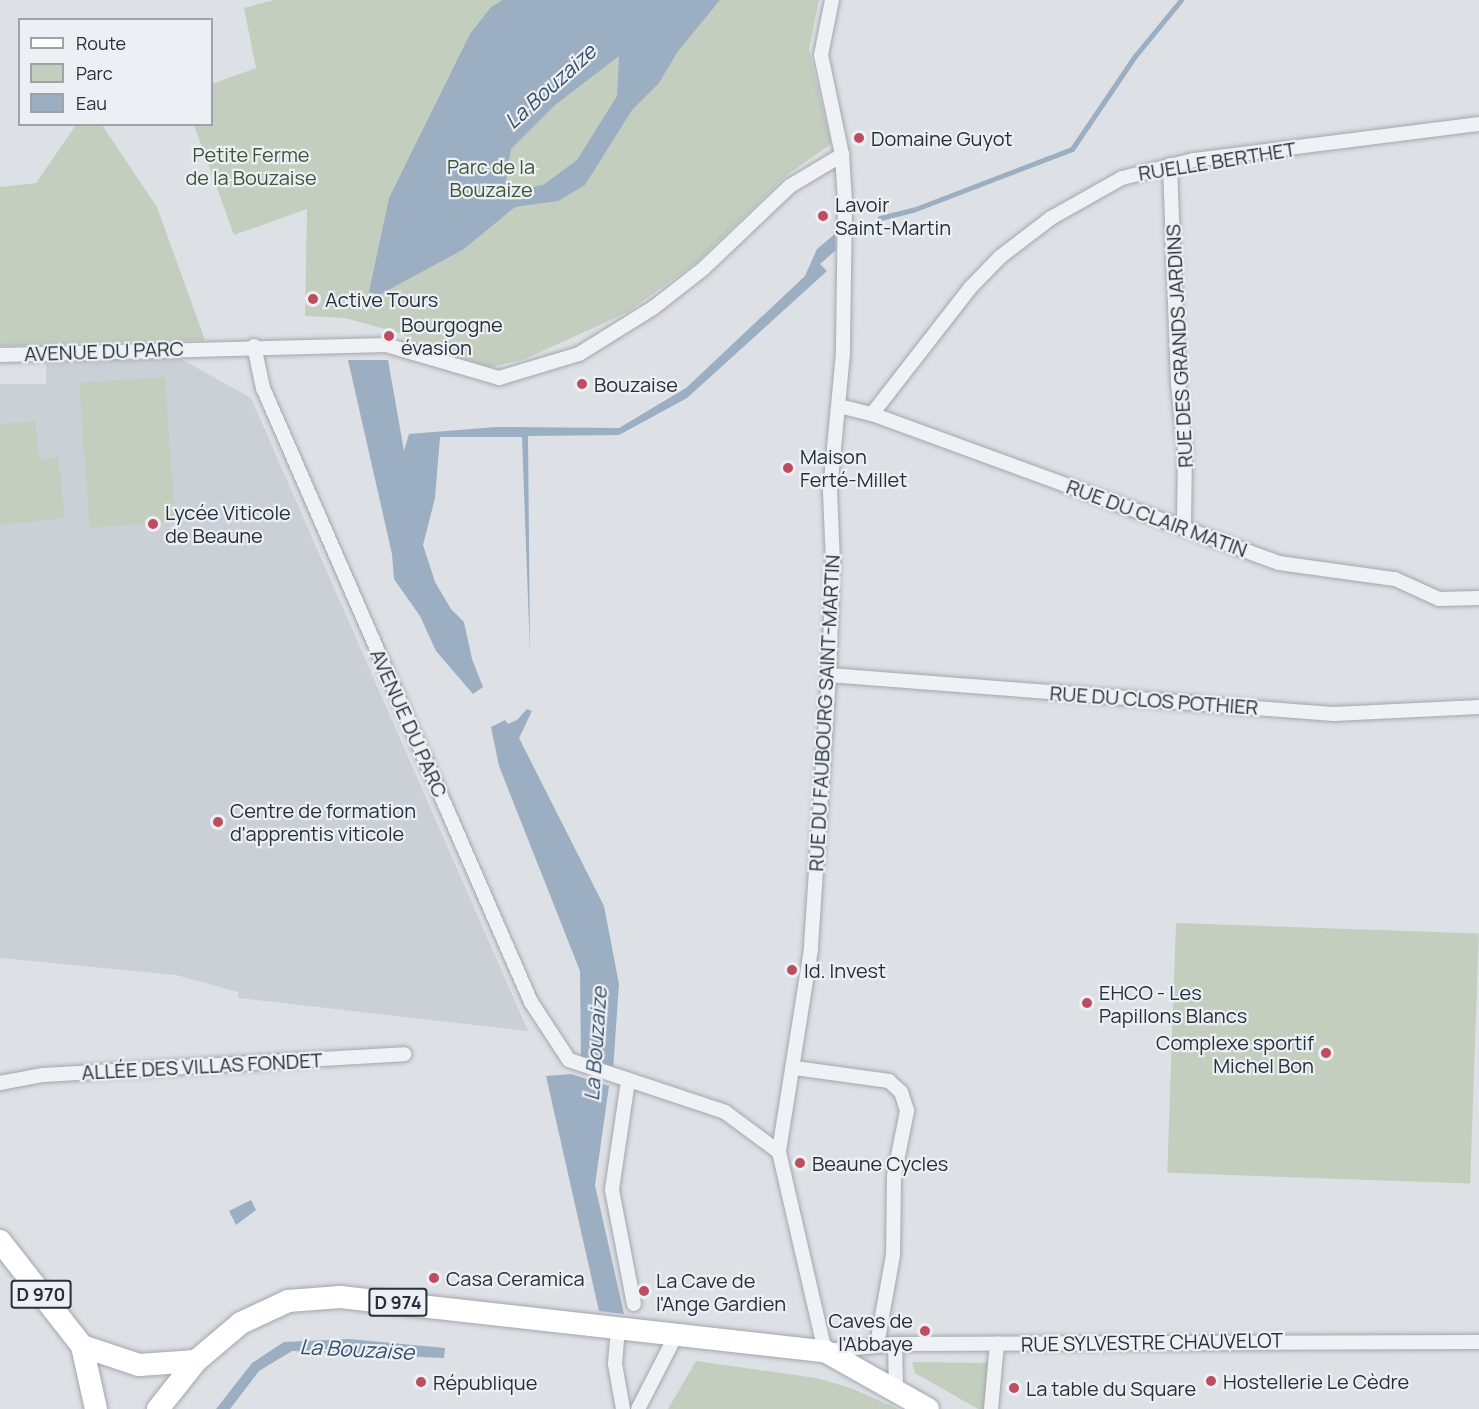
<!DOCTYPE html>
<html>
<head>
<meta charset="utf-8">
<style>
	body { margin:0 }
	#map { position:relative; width:1479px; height:1409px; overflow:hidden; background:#dde0e5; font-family:Manrope,sans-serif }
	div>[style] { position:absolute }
	.built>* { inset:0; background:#cbcfd6 }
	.green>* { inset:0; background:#c3cebf; transform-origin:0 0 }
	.water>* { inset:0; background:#9baec2 }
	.stream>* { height:5px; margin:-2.5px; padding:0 2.5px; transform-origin:2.5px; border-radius:2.5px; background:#9baec2 }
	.roads { filter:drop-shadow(0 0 2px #a3a7ae) drop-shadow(0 0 2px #a3a7ae) }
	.minor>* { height:14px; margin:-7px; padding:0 7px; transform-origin:7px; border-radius:7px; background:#eff1f4 }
	.primary>* { height:22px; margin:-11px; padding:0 11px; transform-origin:11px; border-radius:11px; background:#fff }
	.dots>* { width:16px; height:16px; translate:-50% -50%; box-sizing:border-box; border:3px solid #eceff3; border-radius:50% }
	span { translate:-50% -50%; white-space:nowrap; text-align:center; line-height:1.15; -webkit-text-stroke:4.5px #eceff3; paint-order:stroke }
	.shield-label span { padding:2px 4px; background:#eceff3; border:2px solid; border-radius:4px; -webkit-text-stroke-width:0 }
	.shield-label { font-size:18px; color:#282f3a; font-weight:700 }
	.poi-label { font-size:20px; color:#282f3a }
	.left { translate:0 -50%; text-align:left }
	.right { translate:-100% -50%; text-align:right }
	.park-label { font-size:20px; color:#3d5437 }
	.street-label { font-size:20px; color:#282f3a }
	.water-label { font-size:21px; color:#374d69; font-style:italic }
	.legend { position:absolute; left:18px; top:18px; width:195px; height:108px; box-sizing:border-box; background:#eceff3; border:2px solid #9ea2a9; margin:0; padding:8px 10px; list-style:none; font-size:18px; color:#282f3a }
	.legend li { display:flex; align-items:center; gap:12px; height:30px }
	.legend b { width:30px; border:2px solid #9ea2a9 }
</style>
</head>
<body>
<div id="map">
	<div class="built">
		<i style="clip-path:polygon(181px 359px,251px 398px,528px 1031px,238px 998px,238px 992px,176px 975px,0 958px,0 384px,46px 384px,46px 361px)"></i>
	</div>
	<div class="green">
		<i style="clip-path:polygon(274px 0,819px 0,809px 49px,831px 144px,787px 175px,698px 261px,628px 312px,525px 359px,491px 367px,418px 346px,403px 334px,345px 318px,305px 316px,307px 209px,234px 235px,194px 125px,212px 124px,212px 84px,256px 68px,244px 8px)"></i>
		<i style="clip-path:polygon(76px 125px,102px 125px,157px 207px,205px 340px,0 346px,0 187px,36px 183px)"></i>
		<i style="left:165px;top:377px;width:145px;height:86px;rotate:86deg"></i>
		<i style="clip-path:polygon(35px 421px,39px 460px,58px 457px,65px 518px,0 525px,0 424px)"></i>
		<i style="left:1176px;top:923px;width:303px;height:250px;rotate:2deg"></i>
		<i style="clip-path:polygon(696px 1361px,816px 1378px,851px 1388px,898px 1409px,668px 1409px)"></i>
		<i style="clip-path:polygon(912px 1362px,992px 1363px,988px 1409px,978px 1409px,915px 1373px)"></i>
	</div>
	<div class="water">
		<i style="clip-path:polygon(evenodd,503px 0,720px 0,678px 51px,659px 83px,632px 110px,585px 185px,558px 201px,515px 207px,464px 249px,379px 295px,369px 292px,389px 198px,470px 34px,491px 7px,503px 0,619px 56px,617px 96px,577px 160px,543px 185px,504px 193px,511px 149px,555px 105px,619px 56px)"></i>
		<i style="clip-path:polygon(835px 234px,836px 250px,820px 264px,827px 271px,687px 398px,619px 435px,528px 436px,530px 653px,522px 437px,440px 437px,435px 498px,423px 545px,435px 582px,451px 609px,464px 622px,472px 659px,483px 687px,473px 694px,436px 651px,420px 616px,394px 579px,392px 554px,348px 360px,388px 360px,404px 451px,409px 434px,496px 427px,619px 428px,686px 388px,805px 276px,817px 249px)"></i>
		<i style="clip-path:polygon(527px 709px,532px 711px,519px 738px,604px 906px,619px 984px,613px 1070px,581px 1060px,580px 971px,499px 766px,491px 727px,505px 720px,508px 724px,517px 720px)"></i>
		<i style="clip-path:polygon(571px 1074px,609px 1086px,595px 1185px,624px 1314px,599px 1311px,546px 1076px)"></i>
		<i style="clip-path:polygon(251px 1200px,256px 1210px,236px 1225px,229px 1211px)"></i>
		<i style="clip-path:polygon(349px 1339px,445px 1348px,444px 1358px,292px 1351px,259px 1371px,230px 1409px,216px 1409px,252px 1363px,284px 1342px)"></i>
	</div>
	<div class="stream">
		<i style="left:880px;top:218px;width:34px;rotate:-14deg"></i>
		<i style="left:913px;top:210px;width:170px;rotate:-21deg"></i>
		<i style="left:1072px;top:149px;width:112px;rotate:-55.9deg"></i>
		<i style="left:1135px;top:56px;width:72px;rotate:-50.6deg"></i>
	</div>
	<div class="roads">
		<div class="minor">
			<i style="left:832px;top:0;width:56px;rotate:101.3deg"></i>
			<i style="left:821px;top:55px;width:102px;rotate:78.1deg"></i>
			<i style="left:842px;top:155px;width:46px;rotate:86.3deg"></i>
			<i style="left:845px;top:201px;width:152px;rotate:90.8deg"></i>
			<i style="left:843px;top:353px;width:139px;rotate:95.4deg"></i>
			<i style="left:830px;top:491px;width:71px;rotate:87.6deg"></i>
			<i style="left:833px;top:562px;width:113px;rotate:92deg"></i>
			<i style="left:829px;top:675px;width:275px;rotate:93.8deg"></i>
			<i style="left:811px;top:949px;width:206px;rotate:99deg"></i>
			<i style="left:779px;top:1152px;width:204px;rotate:77deg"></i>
			<i style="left:825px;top:1351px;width:70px;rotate:-5.7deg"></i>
			<i style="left:895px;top:1344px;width:584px;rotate:-0.2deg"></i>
			<i style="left:1170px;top:165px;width:219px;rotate:87.9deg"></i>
			<i style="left:1178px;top:384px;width:67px;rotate:84deg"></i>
			<i style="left:1185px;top:451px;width:76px;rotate:90.8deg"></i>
			<i style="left:254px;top:346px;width:43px;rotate:77.9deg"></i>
			<i style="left:263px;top:388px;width:670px;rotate:66.42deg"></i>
			<i style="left:531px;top:1002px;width:69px;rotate:56.8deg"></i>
			<i style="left:569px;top:1060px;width:164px;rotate:18.4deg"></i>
			<i style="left:725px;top:1112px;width:67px;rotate:36.5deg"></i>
			<i style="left:0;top:355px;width:386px;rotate:-1.5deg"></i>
			<i style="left:386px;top:345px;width:118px;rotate:16.3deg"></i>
			<i style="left:499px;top:378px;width:84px;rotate:-16.7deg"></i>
			<i style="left:579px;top:354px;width:87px;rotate:-31.9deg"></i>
			<i style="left:653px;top:308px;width:65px;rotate:-38.1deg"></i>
			<i style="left:704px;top:268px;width:119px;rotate:-43.6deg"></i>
			<i style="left:790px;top:186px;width:61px;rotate:-30.8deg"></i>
			<i style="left:839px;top:406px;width:34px;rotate:14deg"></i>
			<i style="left:872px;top:414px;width:433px;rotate:20.1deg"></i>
			<i style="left:1279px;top:563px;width:117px;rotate:7.9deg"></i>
			<i style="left:1395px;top:579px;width:48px;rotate:24.4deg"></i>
			<i style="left:1439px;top:599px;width:40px;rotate:-1.4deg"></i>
			<i style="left:872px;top:414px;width:160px;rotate:-52.1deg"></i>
			<i style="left:970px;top:288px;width:43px;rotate:-45.9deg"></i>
			<i style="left:1000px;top:257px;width:64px;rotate:-37.4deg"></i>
			<i style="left:1051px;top:218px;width:81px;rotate:-29.4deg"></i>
			<i style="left:1122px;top:178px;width:74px;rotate:-14deg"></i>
			<i style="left:1194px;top:160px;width:287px;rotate:-7.2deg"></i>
			<i style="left:829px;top:675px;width:507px;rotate:4.42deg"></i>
			<i style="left:1334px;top:714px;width:145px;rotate:-2.8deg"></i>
			<i style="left:795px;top:1068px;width:95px;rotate:7.9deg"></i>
			<i style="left:889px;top:1081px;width:16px;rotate:43deg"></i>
			<i style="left:901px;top:1092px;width:20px;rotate:72deg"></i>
			<i style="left:907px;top:1111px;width:66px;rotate:101.3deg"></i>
			<i style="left:894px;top:1176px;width:79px;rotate:90.7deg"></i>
			<i style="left:893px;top:1255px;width:91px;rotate:100.1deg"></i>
			<i style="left:628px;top:1081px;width:110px;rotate:98.4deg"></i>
			<i style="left:612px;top:1190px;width:116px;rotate:79.1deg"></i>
			<i style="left:0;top:1083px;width:44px;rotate:-10.5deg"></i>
			<i style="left:43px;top:1075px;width:362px;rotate:-3.3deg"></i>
			<i style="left:618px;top:1329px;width:35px;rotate:95deg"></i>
			<i style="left:615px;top:1364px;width:46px;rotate:79.9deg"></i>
			<i style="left:895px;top:1344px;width:45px;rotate:88.7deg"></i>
			<i style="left:638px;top:1409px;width:83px;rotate:-62.8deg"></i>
			<i style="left:991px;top:1409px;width:66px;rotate:-84.8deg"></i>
		</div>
		<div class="primary">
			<i style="left:0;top:1241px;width:133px;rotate:52deg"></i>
			<i style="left:82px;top:1346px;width:65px;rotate:77.5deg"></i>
			<i style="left:82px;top:1346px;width:60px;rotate:18.4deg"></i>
			<i style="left:139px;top:1365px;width:57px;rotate:-4deg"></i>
			<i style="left:158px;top:1409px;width:61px;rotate:-51.6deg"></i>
			<i style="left:196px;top:1361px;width:59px;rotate:-40.2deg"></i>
			<i style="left:241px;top:1323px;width:52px;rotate:-25.1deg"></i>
			<i style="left:288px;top:1301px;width:52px;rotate:-4.4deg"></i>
			<i style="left:340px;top:1297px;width:488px;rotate:6.4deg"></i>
			<i style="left:825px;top:1351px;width:118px;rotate:29.4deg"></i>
		</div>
	</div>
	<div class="dots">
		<i style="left:859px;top:138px;background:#be4e5f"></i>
		<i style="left:823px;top:216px;background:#be4e5f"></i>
		<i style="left:313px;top:299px;background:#be4e5f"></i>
		<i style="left:389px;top:336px;background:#be4e5f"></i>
		<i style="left:582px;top:384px;background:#be4e5f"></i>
		<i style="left:788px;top:468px;background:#be4e5f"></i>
		<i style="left:153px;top:524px;background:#be4e5f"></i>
		<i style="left:218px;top:822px;background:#be4e5f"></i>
		<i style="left:792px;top:970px;background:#be4e5f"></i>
		<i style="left:1087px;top:1003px;background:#be4e5f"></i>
		<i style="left:1326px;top:1053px;background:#be4e5f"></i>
		<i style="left:800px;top:1163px;background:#be4e5f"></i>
		<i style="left:434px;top:1278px;background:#be4e5f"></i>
		<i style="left:644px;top:1291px;background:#be4e5f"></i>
		<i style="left:925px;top:1331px;background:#be4e5f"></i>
		<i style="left:1211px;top:1381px;background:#be4e5f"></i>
		<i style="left:421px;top:1382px;background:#be4e5f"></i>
		<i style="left:1014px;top:1388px;background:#be4e5f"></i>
	</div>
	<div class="shield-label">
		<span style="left:41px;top:1294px">D 970</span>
		<span style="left:398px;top:1302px">D 974</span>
	</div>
	<div class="poi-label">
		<span class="left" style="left:871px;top:138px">Domaine Guyot</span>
		<span class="left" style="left:835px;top:216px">Lavoir<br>Saint-Martin</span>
		<span class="left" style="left:325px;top:299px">Active Tours</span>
		<span class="left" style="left:401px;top:336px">Bourgogne<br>évasion</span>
		<span class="left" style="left:594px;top:384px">Bouzaise</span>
		<span class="left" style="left:800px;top:468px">Maison<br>Ferté-Millet</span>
		<span class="left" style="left:165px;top:524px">Lycée Viticole<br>de Beaune</span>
		<span class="left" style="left:230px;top:822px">Centre de formation<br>d'apprentis viticole</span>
		<span class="left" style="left:804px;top:970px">Id. Invest</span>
		<span class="left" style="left:1099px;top:1004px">EHCO - Les<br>Papillons Blancs</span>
		<span class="right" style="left:1314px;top:1054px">Complexe sportif<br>Michel Bon</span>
		<span class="left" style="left:812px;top:1163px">Beaune Cycles</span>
		<span class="left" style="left:446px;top:1278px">Casa Ceramica</span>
		<span class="left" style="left:656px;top:1292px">La Cave de<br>l'Ange Gardien</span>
		<span class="right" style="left:913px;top:1332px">Caves de<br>l'Abbaye</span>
		<span class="left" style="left:1223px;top:1381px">Hostellerie Le Cèdre</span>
		<span class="left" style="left:433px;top:1382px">République</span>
		<span class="left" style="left:1026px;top:1388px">La table du Square</span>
	</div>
	<div class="park-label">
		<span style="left:251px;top:166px">Petite Ferme<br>de la Bouzaise</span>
		<span style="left:491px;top:178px">Parc de la<br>Bouzaize</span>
	</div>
	<div class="street-label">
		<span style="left:1217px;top:161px;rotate:-9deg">RUELLE BERTHET</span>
		<span style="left:1179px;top:346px;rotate:-93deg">RUE DES GRANDS JARDINS</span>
		<span style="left:104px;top:351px;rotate:-2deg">AVENUE DU PARC</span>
		<span style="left:1157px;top:518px;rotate:20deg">RUE DU CLAIR MATIN</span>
		<span style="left:1154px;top:700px;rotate:4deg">RUE DU CLOS POTHIER</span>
		<span style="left:824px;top:713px;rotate:-87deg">RUE DU FAUBOURG SAINT-MARTIN</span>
		<span style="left:409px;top:723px;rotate:66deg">AVENUE DU PARC</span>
		<span style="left:202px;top:1066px;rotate:-3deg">ALLÉE DES VILLAS FONDET</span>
		<span style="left:1152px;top:1342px;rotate:-1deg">RUE SYLVESTRE CHAUVELOT</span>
	</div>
	<div class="water-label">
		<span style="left:550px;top:86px;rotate:-42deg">La Bouzaize</span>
		<span style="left:595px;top:1044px;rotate:-86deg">La Bouzaize</span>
		<span style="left:357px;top:1349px;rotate:3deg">La Bouzaise</span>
	</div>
	<ul class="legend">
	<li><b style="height:8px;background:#fff"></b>Route</li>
	<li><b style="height:16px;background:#c3cebf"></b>Parc</li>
	<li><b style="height:16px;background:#9baec2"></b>Eau</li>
	</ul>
</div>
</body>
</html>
